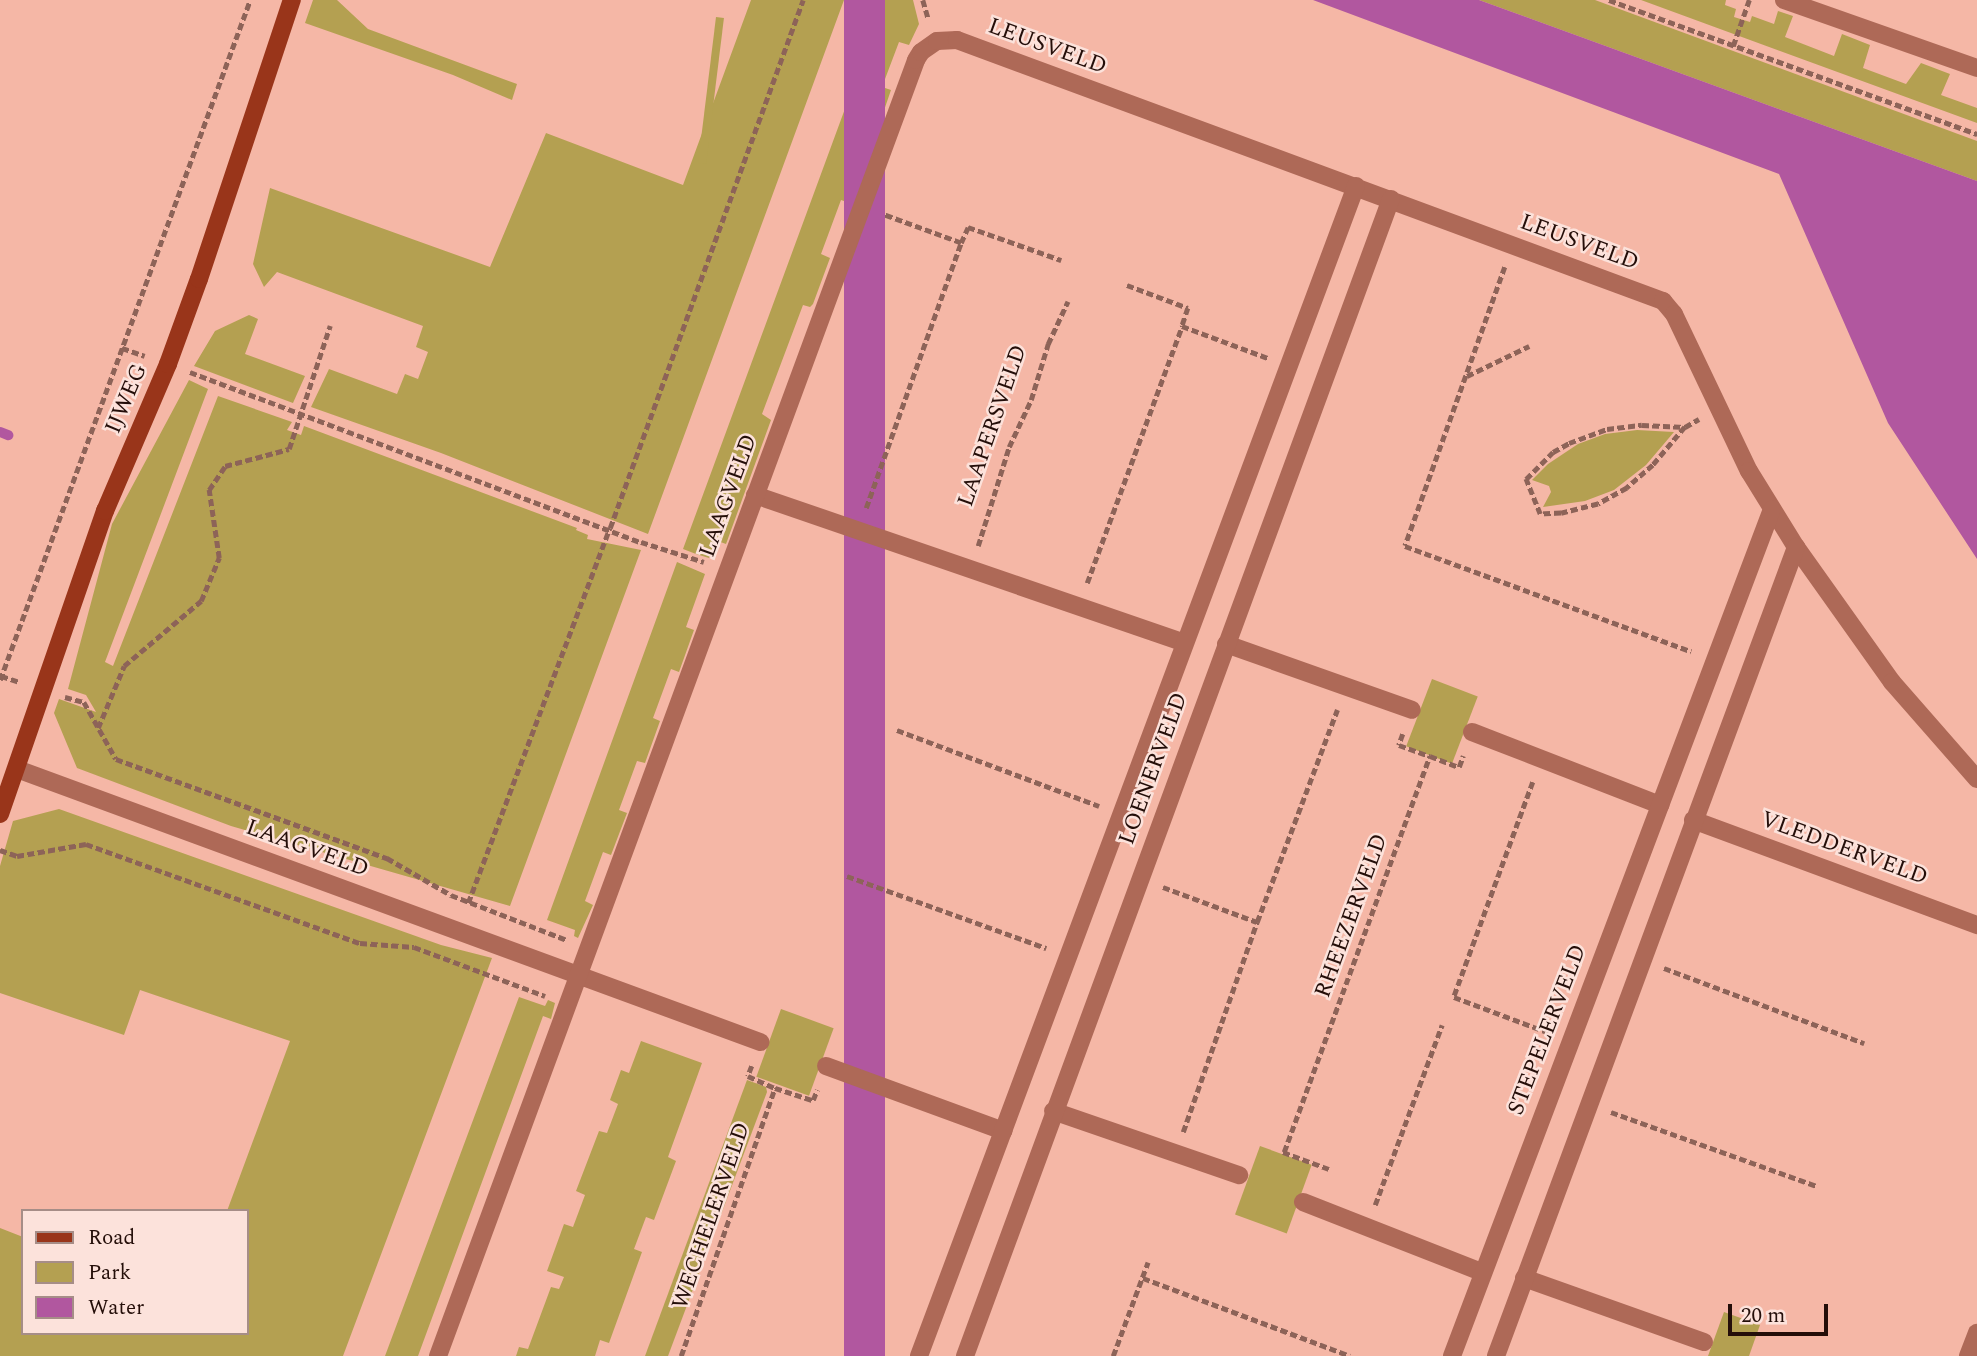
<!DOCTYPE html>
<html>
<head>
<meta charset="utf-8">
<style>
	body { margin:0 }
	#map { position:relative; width:1977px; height:1356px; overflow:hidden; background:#f5b7a6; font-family:Spectral,serif }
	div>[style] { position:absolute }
	.green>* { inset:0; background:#b4a051; transform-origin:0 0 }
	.water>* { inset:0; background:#b1579f; transform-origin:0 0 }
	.stream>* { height:10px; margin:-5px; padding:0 5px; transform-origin:5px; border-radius:5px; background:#b1579f }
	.path>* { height:4.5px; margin-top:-2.25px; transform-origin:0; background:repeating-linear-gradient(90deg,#8d6358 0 7px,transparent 0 10.5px) }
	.street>* { height:18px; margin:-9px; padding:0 9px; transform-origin:9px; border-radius:9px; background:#ae6957 }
	.secondary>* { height:18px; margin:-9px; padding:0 9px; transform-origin:9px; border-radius:9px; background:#99351a }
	span { translate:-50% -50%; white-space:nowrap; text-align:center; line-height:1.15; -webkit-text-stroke:5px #fce2db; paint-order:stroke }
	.street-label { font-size:23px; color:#240e09 }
	.legend { position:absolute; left:21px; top:1209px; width:228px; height:126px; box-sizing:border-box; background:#fce2db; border:2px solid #a68d87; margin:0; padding:9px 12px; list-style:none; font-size:21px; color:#240e09 }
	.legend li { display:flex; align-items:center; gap:14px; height:35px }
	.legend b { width:35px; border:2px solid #a68d87 }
	.scale { position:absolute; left:1728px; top:1304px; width:100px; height:32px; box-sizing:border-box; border:4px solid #240e09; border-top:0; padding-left:9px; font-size:21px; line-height:24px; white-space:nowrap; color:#240e09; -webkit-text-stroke:5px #fce2db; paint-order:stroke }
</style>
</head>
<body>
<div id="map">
	<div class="green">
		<i style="clip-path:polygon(313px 0,337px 0,368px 29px,517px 84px,512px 100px,453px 75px,305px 23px)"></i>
		<i style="clip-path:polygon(751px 0,844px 0,648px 534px,441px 453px,311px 407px,329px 369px,397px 394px,405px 374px,418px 379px,428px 352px,416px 347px,423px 326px,277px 272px,264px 287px,253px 264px,270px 188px,490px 267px,546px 133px,683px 185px)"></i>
		<i style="clip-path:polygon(885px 0,913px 0,919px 24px,909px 45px,899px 42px,882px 87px,891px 90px,879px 125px,869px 123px,851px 171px,860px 175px,850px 203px,841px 200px,821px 254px,830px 258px,813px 304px,810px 307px,803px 305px,762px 414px,771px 420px,726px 544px,715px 540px,709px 558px,696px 554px,683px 549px)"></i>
		<i style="clip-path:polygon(1479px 0,1595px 0,1977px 141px,1977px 181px)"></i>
		<i style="clip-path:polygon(1641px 0,1726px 0,1725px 5px,1736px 9px,1734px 17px,1750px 22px,1752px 16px,1774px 24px,1778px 11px,1793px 16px,1785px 37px,1834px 56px,1842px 34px,1870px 45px,1863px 68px,1906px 84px,1921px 63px,1950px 74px,1941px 95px,1977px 108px,1977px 123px)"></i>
		<i style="left:716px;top:17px;width:8px;height:147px;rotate:7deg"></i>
		<i style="clip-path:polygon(249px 315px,258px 319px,245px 354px,305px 376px,293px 403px,194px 366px,215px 331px)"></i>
		<i style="clip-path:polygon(189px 380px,208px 389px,105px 662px,113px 666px,218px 396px,292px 422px,287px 430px,301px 435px,304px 426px,577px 528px,576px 530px,588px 535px,587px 539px,641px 550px,510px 906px,231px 826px,77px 768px,54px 713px,59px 699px,96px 712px,86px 695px,68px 689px,112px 524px)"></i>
		<i style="clip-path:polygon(1637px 430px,1674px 432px,1646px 465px,1614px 490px,1585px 501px,1543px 507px,1551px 492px,1549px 486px,1532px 480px,1548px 464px,1578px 444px,1605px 434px)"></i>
		<i style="clip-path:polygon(677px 562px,705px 574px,686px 627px,694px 630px,679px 672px,671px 669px,653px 718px,660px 721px,645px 763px,637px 761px,619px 810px,627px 813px,611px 855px,603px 852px,585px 901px,593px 905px,578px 938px,574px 936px,575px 930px,547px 920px)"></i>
		<i style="left:1432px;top:679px;width:49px;height:72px;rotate:21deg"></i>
		<i style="clip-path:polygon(59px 809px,441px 945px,492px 958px,343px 1356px,0 1356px,0 1228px,23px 1237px,23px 1333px,247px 1333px,247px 1211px,227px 1211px,290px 1041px,140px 990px,124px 1035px,0 993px,0 866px,13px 821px)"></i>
		<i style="clip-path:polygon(519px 997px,545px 1006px,548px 1000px,555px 1003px,551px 1019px,543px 1016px,418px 1356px,385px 1356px)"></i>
		<i style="left:781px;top:1009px;width:56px;height:72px;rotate:20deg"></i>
		<i style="clip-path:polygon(641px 1041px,702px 1063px,668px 1157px,676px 1161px,654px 1220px,646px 1217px,634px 1249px,642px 1252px,609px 1343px,600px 1340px,595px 1356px,516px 1356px,519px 1347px,528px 1349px,551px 1287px,559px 1289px,564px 1277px,547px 1271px,564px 1224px,573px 1227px,585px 1195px,576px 1191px,599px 1131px,607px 1133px,618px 1104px,610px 1100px,621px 1070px,629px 1073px)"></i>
		<i style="clip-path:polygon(747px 1080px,766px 1087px,767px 1092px,668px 1356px,645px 1356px)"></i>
		<i style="left:1260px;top:1146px;width:55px;height:73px;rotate:20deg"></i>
		<i style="clip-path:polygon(1724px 1312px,1760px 1325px,1749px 1356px,1708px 1356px)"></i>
	</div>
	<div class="water">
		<i style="left:844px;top:0;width:41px;height:1446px"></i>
		<i style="clip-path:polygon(1313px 0,1479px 0,1977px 181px,1977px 559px,1888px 423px,1779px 174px)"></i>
	</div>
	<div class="stream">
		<i style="left:0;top:432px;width:9px;rotate:21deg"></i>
	</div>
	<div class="path">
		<i style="left:923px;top:0;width:19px;rotate:74deg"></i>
		<i style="left:1609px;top:0;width:392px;rotate:20deg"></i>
		<i style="left:1733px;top:46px;width:49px;rotate:-70.8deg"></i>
		<i style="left:961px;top:243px;width:17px;rotate:-66deg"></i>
		<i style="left:968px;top:227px;width:99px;rotate:19.5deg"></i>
		<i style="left:1505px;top:267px;width:296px;rotate:109.7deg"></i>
		<i style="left:1405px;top:546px;width:305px;rotate:20.2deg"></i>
		<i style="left:1127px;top:285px;width:65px;rotate:20.7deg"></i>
		<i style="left:1188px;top:308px;width:19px;rotate:108deg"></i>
		<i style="left:122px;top:348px;width:24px;rotate:19deg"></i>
		<i style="left:190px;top:372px;width:482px;rotate:20.7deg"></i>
		<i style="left:641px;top:542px;width:66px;rotate:17.6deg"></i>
		<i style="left:1467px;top:376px;width:69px;rotate:-25.8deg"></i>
		<i style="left:1685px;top:427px;width:50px;rotate:130.1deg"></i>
		<i style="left:1653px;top:465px;width:35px;rotate:139deg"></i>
		<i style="left:1627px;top:488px;width:33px;rotate:151deg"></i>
		<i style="left:1598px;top:504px;width:38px;rotate:166deg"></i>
		<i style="left:1561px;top:513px;width:21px;rotate:177deg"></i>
		<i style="left:1540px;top:514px;width:38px;rotate:-112deg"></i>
		<i style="left:1526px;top:479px;width:38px;rotate:-45deg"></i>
		<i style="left:1553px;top:452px;width:18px;rotate:-29deg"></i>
		<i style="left:1569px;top:443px;width:40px;rotate:-20.2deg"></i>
		<i style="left:1607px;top:429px;width:35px;rotate:-7deg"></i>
		<i style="left:1642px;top:425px;width:43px;rotate:2.7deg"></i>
		<i style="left:1685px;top:427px;width:16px;rotate:-30deg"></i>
		<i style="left:866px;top:508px;width:282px;rotate:-70.3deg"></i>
		<i style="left:961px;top:243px;width:81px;rotate:-159.8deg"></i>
		<i style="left:978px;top:546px;width:104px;rotate:-72.6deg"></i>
		<i style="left:1009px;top:447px;width:52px;rotate:-64.9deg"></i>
		<i style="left:1031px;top:400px;width:59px;rotate:-73.1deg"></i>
		<i style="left:1048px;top:344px;width:47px;rotate:-65.1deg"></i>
		<i style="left:1087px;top:583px;width:274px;rotate:-69.7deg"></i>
		<i style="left:1182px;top:326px;width:92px;rotate:20.4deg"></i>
		<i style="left:1px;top:676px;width:20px;rotate:18deg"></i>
		<i style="left:0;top:680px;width:724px;rotate:-69.81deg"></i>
		<i style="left:65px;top:697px;width:20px;rotate:15deg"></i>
		<i style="left:84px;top:702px;width:65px;rotate:60.7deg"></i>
		<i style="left:116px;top:759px;width:289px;rotate:20.1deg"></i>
		<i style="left:387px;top:858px;width:74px;rotate:30deg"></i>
		<i style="left:451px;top:895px;width:124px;rotate:21.2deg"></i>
		<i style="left:98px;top:728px;width:67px;rotate:-67.2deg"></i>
		<i style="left:124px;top:666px;width:101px;rotate:-40.2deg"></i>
		<i style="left:201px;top:601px;width:47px;rotate:-67.3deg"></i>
		<i style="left:219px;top:558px;width:69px;rotate:-98.4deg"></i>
		<i style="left:209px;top:490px;width:29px;rotate:-56deg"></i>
		<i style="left:225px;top:466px;width:66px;rotate:-14.9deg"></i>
		<i style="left:289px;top:449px;width:130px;rotate:-71.6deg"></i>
		<i style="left:897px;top:730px;width:216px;rotate:20.6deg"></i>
		<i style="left:1403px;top:734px;width:12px;rotate:110deg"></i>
		<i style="left:1399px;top:745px;width:33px;rotate:20deg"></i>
		<i style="left:1533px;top:782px;width:229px;rotate:110.2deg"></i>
		<i style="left:1454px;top:997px;width:103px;rotate:20.6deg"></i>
		<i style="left:0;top:850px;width:18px;rotate:19deg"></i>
		<i style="left:17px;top:856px;width:70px;rotate:-9.9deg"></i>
		<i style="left:86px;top:844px;width:291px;rotate:19.9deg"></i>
		<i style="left:360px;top:943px;width:54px;rotate:4.2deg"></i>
		<i style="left:414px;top:947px;width:140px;rotate:20.5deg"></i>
		<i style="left:847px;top:876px;width:212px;rotate:19.9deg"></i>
		<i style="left:1163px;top:887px;width:100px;rotate:20.4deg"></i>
		<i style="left:468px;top:903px;width:401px;rotate:-69.3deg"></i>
		<i style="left:610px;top:528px;width:562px;rotate:-69.92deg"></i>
		<i style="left:1664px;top:968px;width:214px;rotate:20.6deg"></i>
		<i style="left:752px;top:1066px;width:11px;rotate:112deg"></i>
		<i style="left:748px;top:1076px;width:30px;rotate:24deg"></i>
		<i style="left:775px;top:1088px;width:40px;rotate:18deg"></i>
		<i style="left:813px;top:1100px;width:11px;rotate:-68deg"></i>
		<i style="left:1611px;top:1112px;width:219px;rotate:19.8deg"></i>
		<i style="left:1183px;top:1132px;width:223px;rotate:-70.6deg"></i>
		<i style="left:1257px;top:922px;width:227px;rotate:-69.3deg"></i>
		<i style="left:1283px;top:1152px;width:49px;rotate:20.3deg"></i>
		<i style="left:1284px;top:1152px;width:422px;rotate:-69.8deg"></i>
		<i style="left:1430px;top:756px;width:31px;rotate:21deg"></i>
		<i style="left:1459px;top:767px;width:12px;rotate:-70deg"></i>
		<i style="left:1375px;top:1205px;width:192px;rotate:-69.6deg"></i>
		<i style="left:1143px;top:1278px;width:221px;rotate:20.6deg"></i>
		<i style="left:681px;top:1356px;width:284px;rotate:-70.7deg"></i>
		<i style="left:1113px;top:1356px;width:100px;rotate:-69.6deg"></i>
	</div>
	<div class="street">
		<i style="left:1784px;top:0;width:205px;rotate:19.4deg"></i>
		<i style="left:755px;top:495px;width:454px;rotate:19deg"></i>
		<i style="left:1226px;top:644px;width:197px;rotate:19.5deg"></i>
		<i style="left:1472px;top:732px;width:202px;rotate:21.2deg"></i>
		<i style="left:17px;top:769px;width:792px;rotate:20.17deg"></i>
		<i style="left:1693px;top:820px;width:303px;rotate:20.3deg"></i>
		<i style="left:826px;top:1066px;width:189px;rotate:20.1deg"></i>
		<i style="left:1053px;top:1111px;width:197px;rotate:19deg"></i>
		<i style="left:1303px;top:1202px;width:192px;rotate:21.4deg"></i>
		<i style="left:1524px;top:1278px;width:191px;rotate:19.6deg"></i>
		<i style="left:438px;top:1356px;width:1381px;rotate:-69.75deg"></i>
		<i style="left:916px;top:60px;width:9px;rotate:-58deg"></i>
		<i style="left:921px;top:52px;width:19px;rotate:-35deg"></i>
		<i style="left:937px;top:41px;width:20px;rotate:-3deg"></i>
		<i style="left:957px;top:40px;width:753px;rotate:20.29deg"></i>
		<i style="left:1663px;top:301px;width:17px;rotate:50deg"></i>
		<i style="left:1674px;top:314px;width:174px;rotate:64.5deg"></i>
		<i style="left:1749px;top:471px;width:89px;rotate:58.3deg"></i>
		<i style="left:1796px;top:547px;width:166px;rotate:54.6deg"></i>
		<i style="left:1892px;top:682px;width:129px;rotate:48.8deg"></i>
		<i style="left:919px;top:1356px;width:1249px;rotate:-69.52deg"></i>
		<i style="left:965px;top:1356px;width:1233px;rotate:-69.79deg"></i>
		<i style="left:1452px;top:1356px;width:905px;rotate:-69.3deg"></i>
		<i style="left:1496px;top:1356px;width:863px;rotate:-69.65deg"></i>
		<i style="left:1968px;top:1356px;width:25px;rotate:-69deg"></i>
	</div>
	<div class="secondary">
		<i style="left:0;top:814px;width:321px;rotate:-70.9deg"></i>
		<i style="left:105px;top:511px;width:160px;rotate:-66.8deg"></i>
		<i style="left:168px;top:364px;width:90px;rotate:-70deg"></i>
		<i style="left:199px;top:279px;width:294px;rotate:-71.6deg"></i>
	</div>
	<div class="street-label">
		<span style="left:1047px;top:47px;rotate:20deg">LEUSVELD</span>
		<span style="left:1579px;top:243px;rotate:20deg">LEUSVELD</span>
		<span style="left:127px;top:399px;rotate:-67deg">IJWEG</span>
		<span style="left:993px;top:426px;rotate:-71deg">LAAPERSVELD</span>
		<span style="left:729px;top:496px;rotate:-70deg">LAAGVELD</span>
		<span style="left:1154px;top:769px;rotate:-70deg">LOENERVELD</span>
		<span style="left:307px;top:849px;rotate:20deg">LAAGVELD</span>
		<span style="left:1844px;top:849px;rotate:20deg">VLEDDERVELD</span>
		<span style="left:1352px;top:916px;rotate:-70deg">RHEEZERVELD</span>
		<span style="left:1548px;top:1030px;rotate:-69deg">STEPELERVELD</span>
		<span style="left:712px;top:1216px;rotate:-71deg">WECHELERVELD</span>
	</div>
	<ul class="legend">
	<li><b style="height:9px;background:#99351a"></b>Road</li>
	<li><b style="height:19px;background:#b4a051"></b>Park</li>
	<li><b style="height:19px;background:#b1579f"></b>Water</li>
	</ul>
	<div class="scale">20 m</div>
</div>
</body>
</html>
